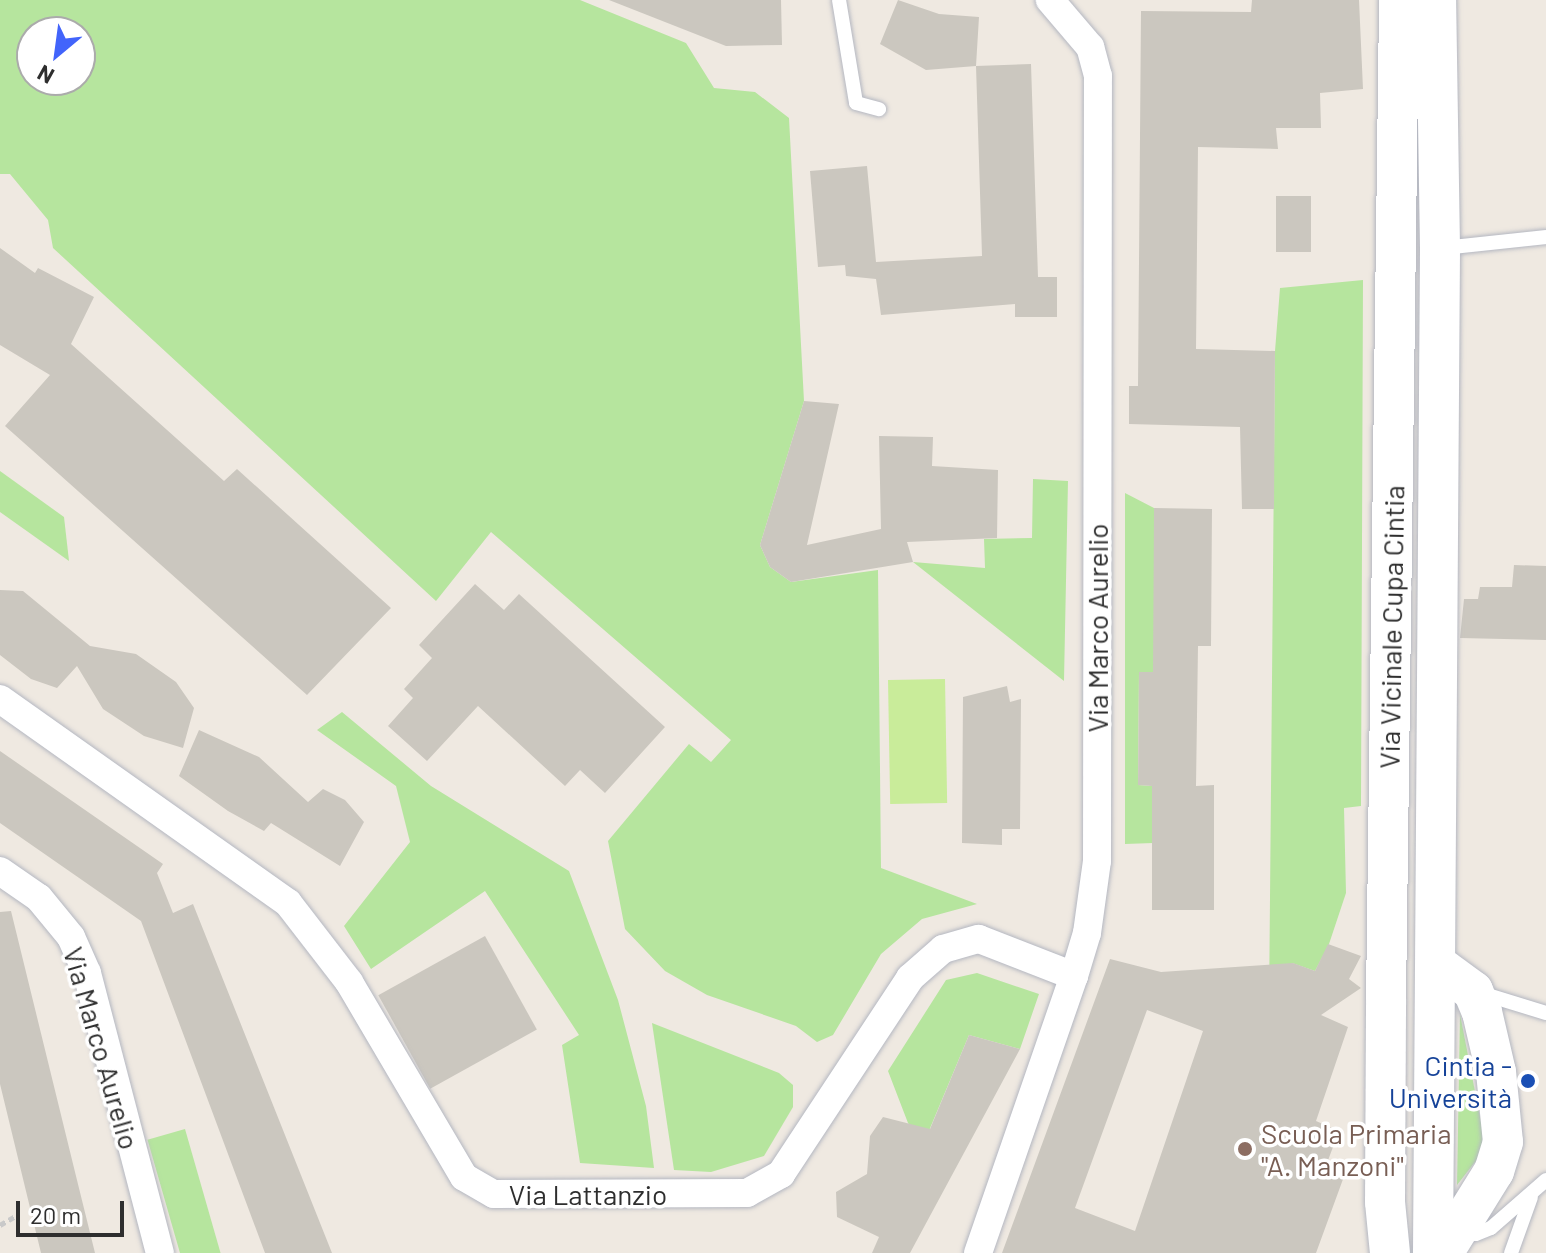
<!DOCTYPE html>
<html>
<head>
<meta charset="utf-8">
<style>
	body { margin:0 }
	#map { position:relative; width:1546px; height:1253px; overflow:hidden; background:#efe9e1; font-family:Barlow,sans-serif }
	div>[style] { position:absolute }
	.green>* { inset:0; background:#b6e59e; transform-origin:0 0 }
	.pitch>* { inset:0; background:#c9ec9a; transform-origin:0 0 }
	.building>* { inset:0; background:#cbc7bf; transform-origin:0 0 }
	.path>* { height:5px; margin-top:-2.5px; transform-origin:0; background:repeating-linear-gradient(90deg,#c9c9c9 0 6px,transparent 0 10px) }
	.roads { filter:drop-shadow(0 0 2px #b4b7c1) drop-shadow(0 0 2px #b4b7c1) }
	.service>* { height:14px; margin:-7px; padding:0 7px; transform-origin:7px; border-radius:7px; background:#fff }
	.minor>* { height:28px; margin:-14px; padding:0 14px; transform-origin:14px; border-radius:14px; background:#fff }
	.secondary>* { height:40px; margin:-20px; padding:0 20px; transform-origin:20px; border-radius:20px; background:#fff }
	.dots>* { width:22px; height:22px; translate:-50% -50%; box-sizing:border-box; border:4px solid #fff; border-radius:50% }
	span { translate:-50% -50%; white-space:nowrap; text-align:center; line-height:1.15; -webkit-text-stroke:7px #fff; paint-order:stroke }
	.street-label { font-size:28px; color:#2e2e2e }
	.transit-label { font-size:28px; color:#164399 }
	.right { translate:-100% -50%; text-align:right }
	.education-label { font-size:28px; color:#785e54 }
	.left { translate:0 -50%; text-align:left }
	.north { position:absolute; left:16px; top:16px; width:80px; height:80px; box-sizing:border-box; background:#fff; border:2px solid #ababab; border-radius:50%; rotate:209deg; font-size:22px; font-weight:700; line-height:32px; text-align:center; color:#2e2e2e }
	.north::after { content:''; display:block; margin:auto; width:28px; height:36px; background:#4264fb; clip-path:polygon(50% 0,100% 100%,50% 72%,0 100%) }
	.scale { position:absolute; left:16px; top:1201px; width:108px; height:36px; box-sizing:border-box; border:4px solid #2e2e2e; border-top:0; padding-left:10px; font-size:24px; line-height:28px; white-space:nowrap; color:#2e2e2e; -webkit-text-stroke:6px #fff; paint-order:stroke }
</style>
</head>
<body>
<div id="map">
	<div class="green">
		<i style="clip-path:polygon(evenodd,0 0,580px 0,686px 43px,714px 88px,755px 92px,789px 118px,804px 401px,760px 545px,770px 567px,791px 582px,878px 570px,881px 868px,977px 904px,922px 919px,881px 954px,833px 1035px,817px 1042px,796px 1026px,707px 995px,665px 971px,625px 929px,608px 841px,689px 744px,711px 762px,731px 740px,491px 532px,436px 601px,53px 248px,48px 220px,10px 174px,0 174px,0 0,32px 32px,80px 32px,80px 80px,32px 80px,32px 32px)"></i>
		<i style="clip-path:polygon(1363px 280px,1361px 806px,1344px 808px,1346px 893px,1329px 944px,1315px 971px,1292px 963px,1277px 1000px,1269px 1007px,1275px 351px,1280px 288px)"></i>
		<i style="clip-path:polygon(0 471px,64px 517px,69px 561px,0 512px)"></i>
		<i style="clip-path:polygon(1033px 479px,1068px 481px,1064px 681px,913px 562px,985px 568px,984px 539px,1032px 538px)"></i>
		<i style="clip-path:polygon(1125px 493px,1154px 508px,1176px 672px,1139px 672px,1138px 785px,1152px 786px,1153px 843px,1125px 844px)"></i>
		<i style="clip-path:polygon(342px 712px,431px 786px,569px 871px,618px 1000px,646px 1106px,654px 1168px,580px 1163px,562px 1045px,579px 1035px,485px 891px,371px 969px,344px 926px,410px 842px,396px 786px,317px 730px)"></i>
		<i style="clip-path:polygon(977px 973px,1039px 994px,1020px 1049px,969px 1035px,923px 1145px,908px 1123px,888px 1071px,946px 980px)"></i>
		<i style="clip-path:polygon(1460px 1014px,1486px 1148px,1457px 1185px)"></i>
		<i style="clip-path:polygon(652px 1023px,779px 1073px,793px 1085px,793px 1107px,764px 1156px,711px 1172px,674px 1170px)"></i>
		<i style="left:185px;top:1129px;width:129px;height:39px;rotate:74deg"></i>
	</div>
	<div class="pitch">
		<i style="left:945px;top:679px;width:124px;height:57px;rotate:89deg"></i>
	</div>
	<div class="building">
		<i style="clip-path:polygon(609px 0,781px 0,782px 45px,726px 46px)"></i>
		<i style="clip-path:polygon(898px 0,939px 14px,979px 17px,976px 66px,926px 70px,880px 44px)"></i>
		<i style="clip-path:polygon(1252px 0,1359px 0,1363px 89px,1320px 93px,1321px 128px,1276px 128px,1278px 149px,1198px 147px,1196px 349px,1275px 351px,1274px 509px,1242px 509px,1240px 427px,1129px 424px,1129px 386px,1138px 386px,1141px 11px,1251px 12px)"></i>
		<i style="clip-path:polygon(1031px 64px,1038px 277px,1057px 277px,1057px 317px,1015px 317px,1015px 304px,881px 315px,876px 279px,846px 276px,845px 265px,818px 267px,810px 171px,867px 166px,876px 262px,982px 256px,976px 66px)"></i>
		<i style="left:1276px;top:196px;width:35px;height:56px"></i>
		<i style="clip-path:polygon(0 248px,35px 273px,38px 268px,94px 297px,71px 344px,224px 481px,237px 469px,391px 608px,307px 695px,5px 426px,50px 375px,0 345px)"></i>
		<i style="clip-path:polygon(804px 401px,839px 404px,807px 545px,881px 529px,879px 436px,933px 437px,932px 466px,998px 470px,997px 538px,907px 542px,913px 562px,791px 582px,770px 567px,760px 545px)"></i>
		<i style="clip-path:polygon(1154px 508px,1212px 509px,1211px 646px,1198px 646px,1196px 786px,1214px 785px,1214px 910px,1152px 910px,1152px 786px,1138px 785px,1139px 672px,1153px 672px)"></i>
		<i style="clip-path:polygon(1514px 565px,1546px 566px,1546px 640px,1460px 638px,1464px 599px,1478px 599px,1480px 587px,1512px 587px)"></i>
		<i style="clip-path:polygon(475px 584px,504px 610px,519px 594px,665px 727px,605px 793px,580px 770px,565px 786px,478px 706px,427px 761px,388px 726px,413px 698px,404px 689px,432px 658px,419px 645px)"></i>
		<i style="clip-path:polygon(0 590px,23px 591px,90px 646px,136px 654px,176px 682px,194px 708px,183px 748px,144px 736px,103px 709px,77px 666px,57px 688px,31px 679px,0 655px)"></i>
		<i style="clip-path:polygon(1007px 686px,1010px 702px,1021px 699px,1020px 829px,1002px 829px,1002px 845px,962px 843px,963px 697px)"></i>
		<i style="clip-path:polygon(199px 730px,259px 757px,308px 802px,323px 789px,345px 800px,364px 822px,340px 866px,271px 823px,264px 831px,228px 811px,179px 776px)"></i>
		<i style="clip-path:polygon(0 751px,163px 864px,157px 873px,173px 913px,193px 904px,332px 1253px,265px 1253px,141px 921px,0 823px)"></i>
		<i style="clip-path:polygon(11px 911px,75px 1172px,95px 1253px,41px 1253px,0 1084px,0 912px)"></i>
		<i style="left:485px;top:936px;width:107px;height:122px;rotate:61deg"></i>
		<i style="clip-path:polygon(evenodd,1328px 944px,1361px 956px,1349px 979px,1361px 988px,1321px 1015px,1348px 1027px,1316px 1121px,1339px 1131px,1327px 1163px,1346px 1171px,1316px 1253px,1002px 1253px,1110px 959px,1161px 972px,1293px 963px,1315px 971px,1328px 944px,1147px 1010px,1203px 1031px,1135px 1231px,1075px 1208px,1147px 1010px)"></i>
		<i style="clip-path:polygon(969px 1035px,1020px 1049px,910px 1253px,872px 1253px,879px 1237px,837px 1217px,836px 1192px,867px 1174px,870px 1136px,883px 1117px,930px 1129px)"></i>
	</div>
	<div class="path">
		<i style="left:0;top:1225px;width:20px;rotate:-30deg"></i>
	</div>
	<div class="roads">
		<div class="service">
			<i style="left:839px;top:0;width:104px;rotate:80.6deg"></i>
			<i style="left:856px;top:103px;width:24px;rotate:15deg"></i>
			<i style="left:1443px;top:248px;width:104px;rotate:-6.1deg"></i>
			<i style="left:1481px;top:993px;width:68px;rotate:17.1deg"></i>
			<i style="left:1463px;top:1231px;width:13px;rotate:13deg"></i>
			<i style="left:1476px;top:1234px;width:16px;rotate:-22deg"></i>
			<i style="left:1491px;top:1228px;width:73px;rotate:-41.1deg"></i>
			<i style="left:1511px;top:1253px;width:59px;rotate:-70.3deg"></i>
		</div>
		<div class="minor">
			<i style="left:0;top:699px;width:353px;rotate:35.3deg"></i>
			<i style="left:288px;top:903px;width:100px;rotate:52.3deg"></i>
			<i style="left:349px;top:982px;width:226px;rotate:59.5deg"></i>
			<i style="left:464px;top:1177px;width:34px;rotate:30deg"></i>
			<i style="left:494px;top:1194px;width:253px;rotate:-0.2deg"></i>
			<i style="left:747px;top:1193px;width:39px;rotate:-29deg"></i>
			<i style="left:781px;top:1174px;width:235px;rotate:-56.6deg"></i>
			<i style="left:910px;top:978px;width:44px;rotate:-41.3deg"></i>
			<i style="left:943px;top:949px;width:37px;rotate:-16deg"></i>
			<i style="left:979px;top:939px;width:102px;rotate:21.3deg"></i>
			<i style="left:0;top:871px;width:47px;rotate:34.7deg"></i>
			<i style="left:39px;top:898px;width:50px;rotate:50.6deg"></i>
			<i style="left:71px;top:937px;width:39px;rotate:66deg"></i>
			<i style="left:87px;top:973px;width:289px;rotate:75.4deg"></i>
			<i style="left:978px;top:1253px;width:293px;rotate:-70.9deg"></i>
			<i style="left:1074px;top:976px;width:45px;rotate:-73.2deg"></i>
			<i style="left:1087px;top:933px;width:73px;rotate:-82.1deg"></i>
			<i style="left:1097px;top:861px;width:785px;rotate:-89.93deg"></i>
			<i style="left:1098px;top:76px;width:30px;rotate:-105deg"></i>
			<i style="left:1090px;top:47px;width:62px;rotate:-130.4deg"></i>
		</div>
		<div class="secondary">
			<i style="left:1436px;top:964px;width:46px;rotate:36.1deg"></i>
			<i style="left:1473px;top:991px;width:23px;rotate:67deg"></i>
			<i style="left:1482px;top:1012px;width:62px;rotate:76.9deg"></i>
			<i style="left:1496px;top:1072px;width:70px;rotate:84.3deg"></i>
			<i style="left:1503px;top:1142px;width:30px;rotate:107deg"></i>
			<i style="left:1494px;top:1171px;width:97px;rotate:121.9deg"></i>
			<i style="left:1390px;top:1253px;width:51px;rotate:-95.6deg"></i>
			<i style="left:1385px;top:1202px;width:203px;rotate:-89.7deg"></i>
			<i style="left:1386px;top:999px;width:999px;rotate:-89.25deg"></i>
			<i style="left:1433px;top:1253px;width:1005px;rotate:-89.6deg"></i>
			<i style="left:1440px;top:248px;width:248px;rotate:-90.9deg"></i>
		</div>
	</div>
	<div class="dots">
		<i style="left:1528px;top:1081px;background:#1a4fb4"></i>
		<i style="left:1245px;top:1149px;background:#8d6e63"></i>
	</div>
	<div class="street-label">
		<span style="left:1391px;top:627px;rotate:-89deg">Via Vicinale Cupa Cintia</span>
		<span style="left:1097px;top:628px;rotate:-90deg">Via Marco Aurelio</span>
		<span style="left:102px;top:1048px;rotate:74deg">Via Marco Aurelio</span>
		<span style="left:588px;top:1194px">Via Lattanzio</span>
	</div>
	<div class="transit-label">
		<span class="right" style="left:1512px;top:1081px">Cintia -<br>Università</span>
	</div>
	<div class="education-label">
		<span class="left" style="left:1261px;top:1149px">Scuola Primaria<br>"A. Manzoni"</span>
	</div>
	<div class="north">N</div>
	<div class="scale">20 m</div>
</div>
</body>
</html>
